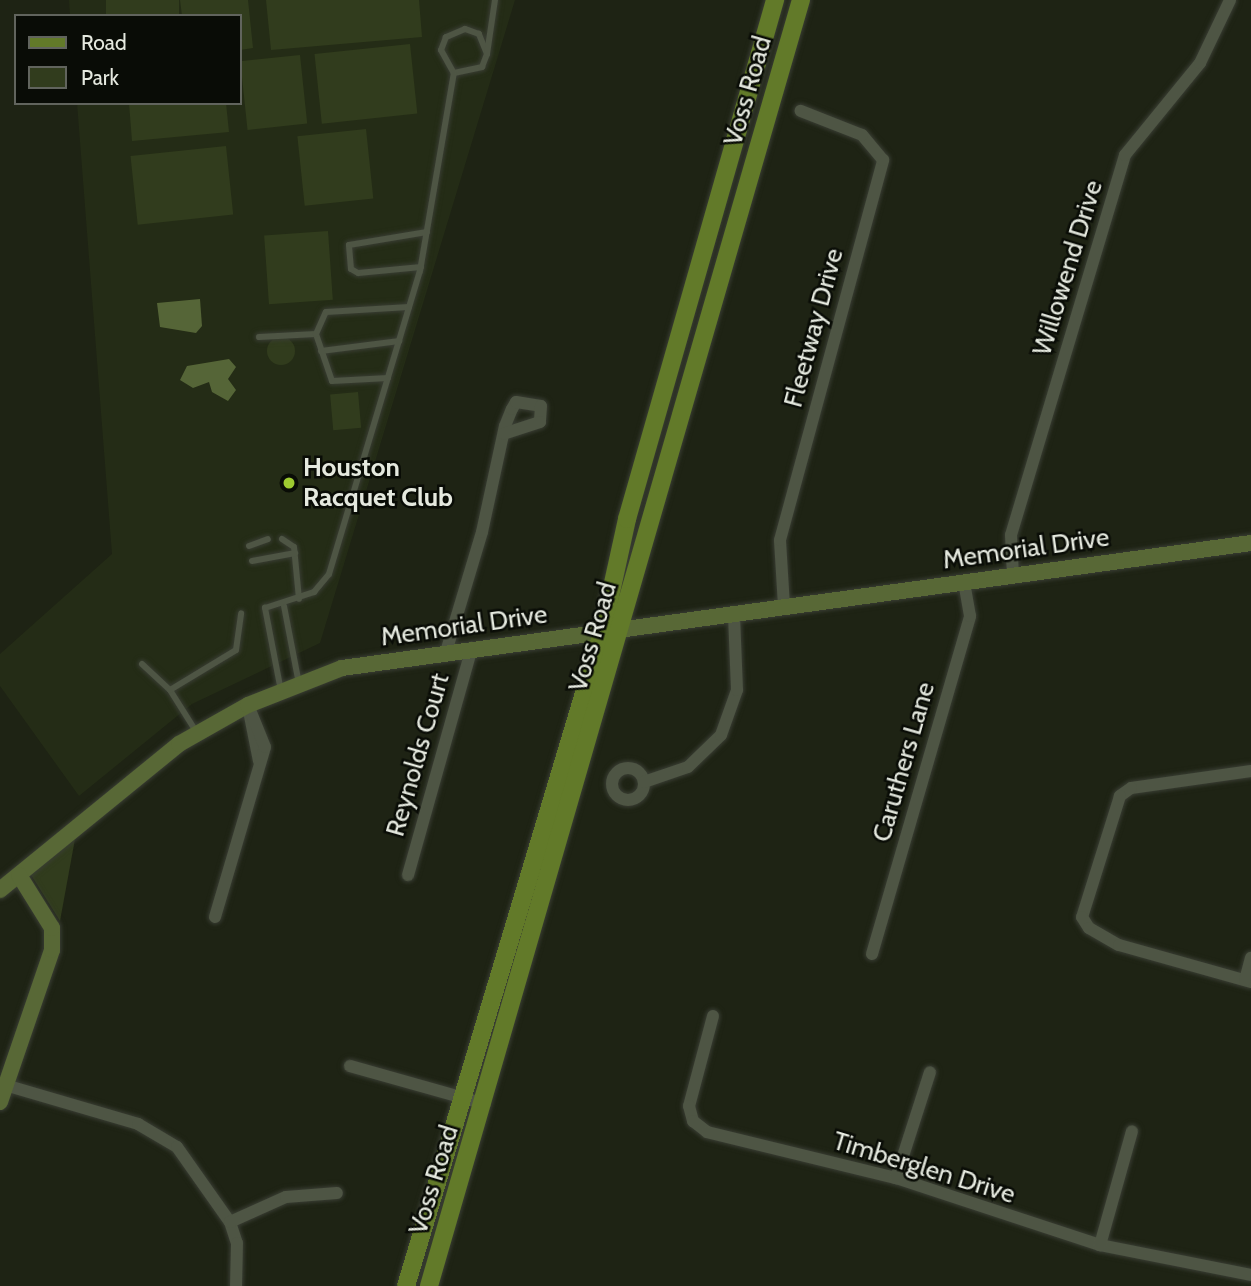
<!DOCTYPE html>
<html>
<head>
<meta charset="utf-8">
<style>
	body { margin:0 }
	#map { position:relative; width:1251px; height:1286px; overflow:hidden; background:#1e2314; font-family:Cabin,sans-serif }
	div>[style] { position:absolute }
	.built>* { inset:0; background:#242c16 }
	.green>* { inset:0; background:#313c1d; transform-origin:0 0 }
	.round { border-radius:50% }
	.water>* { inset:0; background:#556537 }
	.roads { filter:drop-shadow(0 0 2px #393d33) drop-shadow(0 0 2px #393d33) }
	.lane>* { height:6px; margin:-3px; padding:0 3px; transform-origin:3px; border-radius:3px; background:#4e5544 }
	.street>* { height:12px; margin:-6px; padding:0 6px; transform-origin:6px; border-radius:6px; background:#4e5544 }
	.street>.ring { margin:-6px; padding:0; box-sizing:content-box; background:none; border:12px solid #4e5544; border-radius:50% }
	.secondary>* { height:16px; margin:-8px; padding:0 8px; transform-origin:8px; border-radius:8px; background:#586836 }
	.primary>* { height:18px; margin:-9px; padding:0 9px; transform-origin:9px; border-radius:9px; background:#627a29 }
	.dots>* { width:19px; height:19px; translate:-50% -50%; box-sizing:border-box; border:4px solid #090c06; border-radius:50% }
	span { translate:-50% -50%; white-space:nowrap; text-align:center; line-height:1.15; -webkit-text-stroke:5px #090c06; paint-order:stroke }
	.street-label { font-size:26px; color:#e5e9df }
	.poi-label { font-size:26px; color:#e5e9df; font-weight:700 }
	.left { translate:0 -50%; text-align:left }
	.legend { position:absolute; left:14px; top:14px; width:228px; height:91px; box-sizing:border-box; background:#090c06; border:2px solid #61645d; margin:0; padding:9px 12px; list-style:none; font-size:21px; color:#e5e9df }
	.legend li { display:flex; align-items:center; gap:14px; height:35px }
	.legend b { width:35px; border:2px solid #61645d }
</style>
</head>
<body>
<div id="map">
	<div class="built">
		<i style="clip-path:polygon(69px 0,515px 0,320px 643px,192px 704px,79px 796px,0 686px,0 654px,112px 554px,77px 103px,240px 103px,240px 16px,70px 16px)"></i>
	</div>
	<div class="green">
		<i style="left:106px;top:0;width:73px;height:16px"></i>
		<i style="clip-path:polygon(180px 0,248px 0,253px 48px,240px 50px,240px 16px,182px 16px)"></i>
		<i style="clip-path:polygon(266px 0,419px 0,422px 37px,271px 50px)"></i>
		<i style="left:410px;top:44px;width:70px;height:96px;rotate:84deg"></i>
		<i style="left:300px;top:55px;width:69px;height:60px;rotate:84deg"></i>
		<i style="clip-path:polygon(129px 103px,226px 103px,229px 132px,132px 141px)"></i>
		<i style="left:366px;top:129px;width:70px;height:69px;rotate:84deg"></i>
		<i style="left:226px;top:146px;width:69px;height:96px;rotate:84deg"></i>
		<i style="left:328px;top:231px;width:69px;height:64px;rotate:86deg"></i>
		<i class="round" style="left:267px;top:337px;width:28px;height:28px"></i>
		<i style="left:358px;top:392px;width:36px;height:28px;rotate:85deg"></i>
		<i style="clip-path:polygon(75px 839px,60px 921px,31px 875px)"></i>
	</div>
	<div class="water">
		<i style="clip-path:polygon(200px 299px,202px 326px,196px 333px,160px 327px,157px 303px)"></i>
		<i style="clip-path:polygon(229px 359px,236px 367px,228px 379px,236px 390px,228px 401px,212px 392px,209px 382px,193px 388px,180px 380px,187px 366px)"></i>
	</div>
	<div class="roads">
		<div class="lane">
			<i style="left:487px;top:54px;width:22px;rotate:-112deg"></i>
			<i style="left:479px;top:34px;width:15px;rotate:-160deg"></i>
			<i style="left:465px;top:29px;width:21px;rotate:157deg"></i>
			<i style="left:446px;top:37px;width:14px;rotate:111deg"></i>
			<i style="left:441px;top:50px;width:26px;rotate:61deg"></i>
			<i style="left:454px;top:73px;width:29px;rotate:-12deg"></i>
			<i style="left:482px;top:67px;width:14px;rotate:-69deg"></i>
			<i style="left:487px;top:54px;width:55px;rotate:-81.6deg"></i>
			<i style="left:421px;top:267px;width:63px;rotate:174.6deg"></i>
			<i style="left:358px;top:273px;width:8px;rotate:-150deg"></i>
			<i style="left:351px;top:269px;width:24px;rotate:-95deg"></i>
			<i style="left:349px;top:245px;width:79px;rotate:-9.5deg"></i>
			<i style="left:259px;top:337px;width:57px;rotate:-3deg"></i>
			<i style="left:321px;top:351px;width:79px;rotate:-7.3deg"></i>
			<i style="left:388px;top:378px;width:56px;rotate:176.9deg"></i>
			<i style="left:332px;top:381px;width:50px;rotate:-108.8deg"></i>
			<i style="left:316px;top:334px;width:24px;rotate:-66deg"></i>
			<i style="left:326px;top:312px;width:83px;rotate:-3.4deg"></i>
			<i style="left:282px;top:539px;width:14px;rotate:34deg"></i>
			<i style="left:294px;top:547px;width:52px;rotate:84.5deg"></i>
			<i style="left:249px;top:546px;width:20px;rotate:-20deg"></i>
			<i style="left:252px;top:561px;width:44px;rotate:-10.5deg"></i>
			<i style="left:284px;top:606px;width:79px;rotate:79.1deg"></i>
			<i style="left:142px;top:664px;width:38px;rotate:43deg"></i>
			<i style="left:170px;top:690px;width:51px;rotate:57.9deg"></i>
			<i style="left:170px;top:690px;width:77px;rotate:-31.2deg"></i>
			<i style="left:236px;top:650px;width:37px;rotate:-82deg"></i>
			<i style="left:281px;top:691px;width:85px;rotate:-100.9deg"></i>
			<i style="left:265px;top:608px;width:52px;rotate:-18.1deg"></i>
			<i style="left:314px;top:592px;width:23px;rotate:-50deg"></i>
			<i style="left:329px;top:574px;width:316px;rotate:-73.3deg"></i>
			<i style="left:420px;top:271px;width:201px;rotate:-80.3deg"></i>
		</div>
		<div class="street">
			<i style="left:1013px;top:576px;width:41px;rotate:-92.8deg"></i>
			<i style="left:1011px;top:535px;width:397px;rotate:-73.3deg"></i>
			<i style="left:1125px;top:155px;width:119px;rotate:-50.8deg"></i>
			<i style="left:1200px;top:63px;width:70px;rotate:-64.5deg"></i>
			<i style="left:784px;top:606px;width:66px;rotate:-93.5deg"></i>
			<i style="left:780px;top:540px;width:394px;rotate:-74.8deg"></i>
			<i style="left:883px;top:160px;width:33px;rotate:-130deg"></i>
			<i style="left:862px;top:135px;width:66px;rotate:-158.5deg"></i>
			<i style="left:446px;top:652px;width:125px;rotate:-73.3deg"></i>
			<i style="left:482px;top:532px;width:108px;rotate:-77.8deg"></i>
			<i style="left:505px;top:426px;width:18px;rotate:-68deg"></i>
			<i style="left:512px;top:409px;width:8px;rotate:-60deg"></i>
			<i style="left:516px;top:402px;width:25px;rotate:9deg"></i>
			<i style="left:541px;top:406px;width:16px;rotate:94deg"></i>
			<i style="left:540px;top:422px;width:38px;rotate:162deg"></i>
			<i style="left:249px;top:711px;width:51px;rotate:78.7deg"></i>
			<i class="ring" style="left:612px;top:768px;width:20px;height:20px"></i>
			<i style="left:1251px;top:771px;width:121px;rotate:171.9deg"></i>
			<i style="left:1131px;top:788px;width:14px;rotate:144deg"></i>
			<i style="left:1120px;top:796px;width:127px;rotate:107.4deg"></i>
			<i style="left:1082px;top:917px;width:13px;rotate:58deg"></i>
			<i style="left:1089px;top:928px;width:34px;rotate:30deg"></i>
			<i style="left:1119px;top:945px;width:137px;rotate:15.7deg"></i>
			<i style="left:644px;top:782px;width:46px;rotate:-18.8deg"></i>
			<i style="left:688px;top:767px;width:46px;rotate:-44.1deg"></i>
			<i style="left:721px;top:735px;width:48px;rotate:-70.4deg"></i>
			<i style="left:737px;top:690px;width:76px;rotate:-92.3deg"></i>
			<i style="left:408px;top:875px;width:236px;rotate:-74.3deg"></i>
			<i style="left:215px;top:917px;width:177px;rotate:-73.6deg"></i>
			<i style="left:265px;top:747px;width:45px;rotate:-112deg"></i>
			<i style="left:872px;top:954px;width:352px;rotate:-73.8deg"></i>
			<i style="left:970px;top:616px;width:34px;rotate:-100deg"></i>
			<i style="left:1245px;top:980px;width:23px;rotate:-75deg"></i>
			<i style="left:713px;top:1016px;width:93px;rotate:104.9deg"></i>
			<i style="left:689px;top:1106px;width:16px;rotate:75deg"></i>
			<i style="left:693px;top:1121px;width:18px;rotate:38deg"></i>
			<i style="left:707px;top:1132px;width:195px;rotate:13.7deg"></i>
			<i style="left:896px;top:1178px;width:215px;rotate:18.2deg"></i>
			<i style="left:1100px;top:1245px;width:154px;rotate:11.2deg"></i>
			<i style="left:350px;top:1066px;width:140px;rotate:15.7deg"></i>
			<i style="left:5px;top:1085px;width:139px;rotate:16.3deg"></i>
			<i style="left:138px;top:1124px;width:45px;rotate:30.5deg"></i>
			<i style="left:177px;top:1147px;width:92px;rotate:54.8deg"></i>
			<i style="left:230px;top:1222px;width:22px;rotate:72deg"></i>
			<i style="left:237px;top:1243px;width:43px;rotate:91.3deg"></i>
			<i style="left:896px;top:1178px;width:111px;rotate:-72.2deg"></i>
			<i style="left:230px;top:1222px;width:61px;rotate:-24.1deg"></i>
			<i style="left:286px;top:1197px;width:51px;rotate:-4.5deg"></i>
			<i style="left:1100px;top:1245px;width:118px;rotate:-74.3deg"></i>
		</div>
		<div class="secondary">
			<i style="left:0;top:890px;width:231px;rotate:-39.2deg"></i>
			<i style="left:179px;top:744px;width:79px;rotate:-29.5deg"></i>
			<i style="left:248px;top:705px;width:101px;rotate:-21.5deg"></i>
			<i style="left:342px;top:668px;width:918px;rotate:-7.83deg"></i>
			<i style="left:0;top:1102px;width:161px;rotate:-71.1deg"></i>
			<i style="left:52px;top:950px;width:22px;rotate:-90deg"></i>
			<i style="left:52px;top:928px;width:62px;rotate:-121.9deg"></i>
		</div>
		<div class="primary">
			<i style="left:406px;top:1286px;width:682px;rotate:-73.29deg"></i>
			<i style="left:602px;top:633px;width:117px;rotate:-77.6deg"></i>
			<i style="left:627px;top:519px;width:540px;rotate:-74.08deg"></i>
			<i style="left:429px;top:1286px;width:1339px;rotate:-73.87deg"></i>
		</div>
	</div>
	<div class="dots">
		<i style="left:289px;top:483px;background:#9dca30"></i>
	</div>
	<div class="street-label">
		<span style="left:748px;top:91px;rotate:-74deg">Voss Road</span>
		<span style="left:1068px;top:268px;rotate:-73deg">Willowend Drive</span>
		<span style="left:814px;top:328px;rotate:-75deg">Fleetway Drive</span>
		<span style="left:1026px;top:549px;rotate:-8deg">Memorial Drive</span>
		<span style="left:464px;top:626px;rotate:-8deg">Memorial Drive</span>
		<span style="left:593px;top:637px;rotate:-74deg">Voss Road</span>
		<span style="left:418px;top:755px;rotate:-74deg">Reynolds Court</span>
		<span style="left:904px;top:762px;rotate:-74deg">Caruthers Lane</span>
		<span style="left:924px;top:1168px;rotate:17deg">Timberglen Drive</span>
		<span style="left:434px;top:1180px;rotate:-73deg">Voss Road</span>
	</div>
	<div class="poi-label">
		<span class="left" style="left:303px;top:483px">Houston<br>Racquet Club</span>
	</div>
	<ul class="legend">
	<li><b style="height:9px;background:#627a29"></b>Road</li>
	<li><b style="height:19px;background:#313c1d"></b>Park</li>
	</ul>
</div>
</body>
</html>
